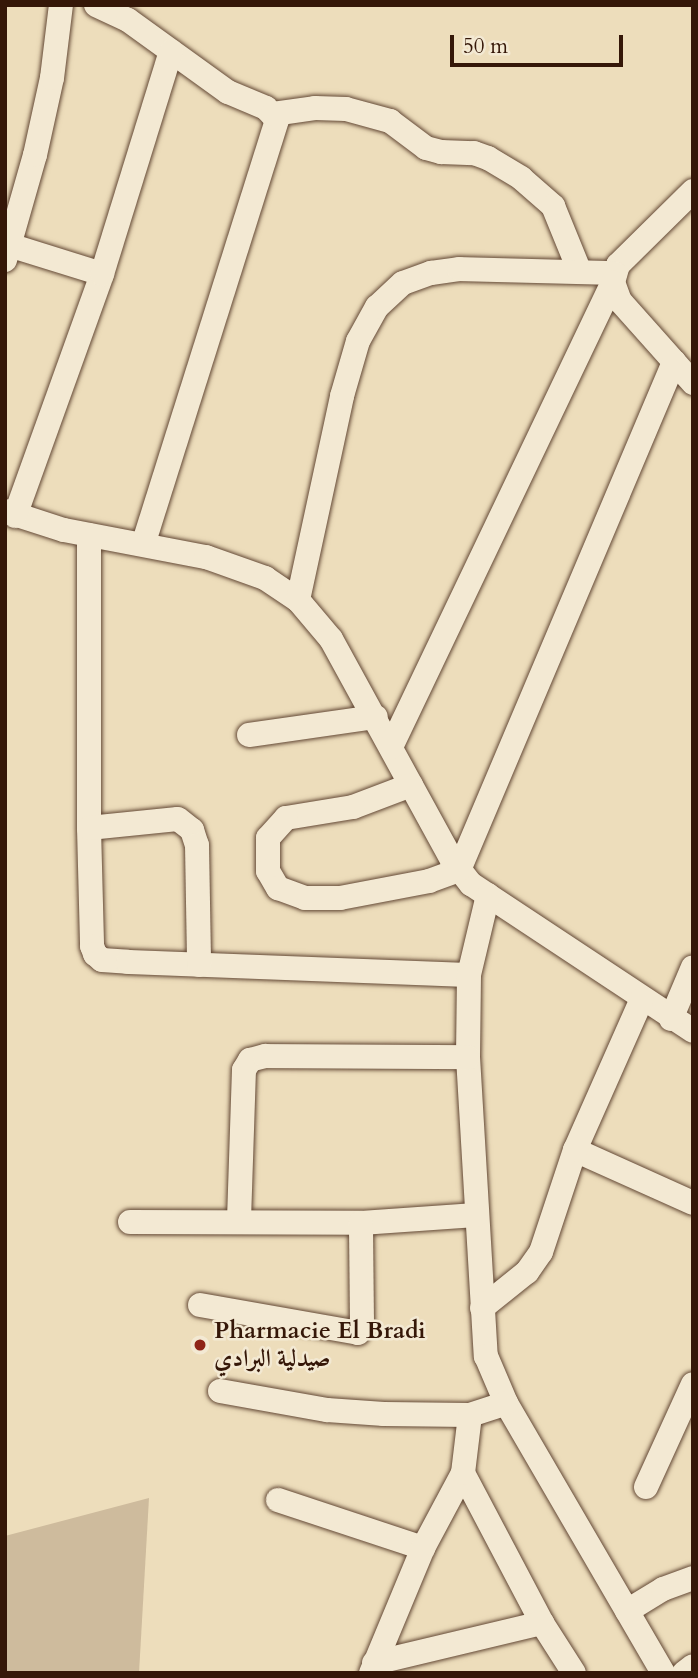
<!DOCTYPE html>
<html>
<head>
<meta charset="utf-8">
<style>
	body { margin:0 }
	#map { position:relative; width:698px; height:1678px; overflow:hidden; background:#edddbb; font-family:Cardo,Amiri,serif }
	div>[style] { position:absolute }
	.green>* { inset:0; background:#cebb9d }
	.roads { filter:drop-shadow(0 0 2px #634835) drop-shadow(0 0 2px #634835) }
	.minor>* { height:24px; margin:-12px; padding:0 12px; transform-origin:12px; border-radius:12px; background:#f3e9d3 }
	.dots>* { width:19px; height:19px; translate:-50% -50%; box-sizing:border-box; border:4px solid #f3e9d3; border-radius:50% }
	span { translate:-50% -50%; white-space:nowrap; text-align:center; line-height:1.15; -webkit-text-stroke:5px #f3e9d3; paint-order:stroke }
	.poi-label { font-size:24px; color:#351708; font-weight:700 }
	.left { translate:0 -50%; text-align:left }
	.frame { position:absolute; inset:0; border:7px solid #351708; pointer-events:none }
	.scale { position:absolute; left:450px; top:35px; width:173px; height:32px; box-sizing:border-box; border:4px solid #351708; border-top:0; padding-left:9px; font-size:21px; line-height:24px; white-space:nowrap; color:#351708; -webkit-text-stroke:5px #f3e9d3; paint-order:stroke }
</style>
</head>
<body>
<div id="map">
	<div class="green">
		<i style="clip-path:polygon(149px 1498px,139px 1673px,5px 1673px,5px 1536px)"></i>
	</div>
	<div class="roads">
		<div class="minor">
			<i style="left:96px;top:5px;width:35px;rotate:25deg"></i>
			<i style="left:128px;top:20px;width:123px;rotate:35.8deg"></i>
			<i style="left:228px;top:92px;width:41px;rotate:22.8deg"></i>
			<i style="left:266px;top:108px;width:16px;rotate:47deg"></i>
			<i style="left:277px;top:120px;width:443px;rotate:107.5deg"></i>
			<i style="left:273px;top:114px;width:42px;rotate:-8.1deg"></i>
			<i style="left:315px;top:108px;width:31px;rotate:2deg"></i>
			<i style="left:346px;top:109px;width:46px;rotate:15.3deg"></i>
			<i style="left:390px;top:121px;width:45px;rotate:36.9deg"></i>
			<i style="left:426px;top:148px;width:16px;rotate:15deg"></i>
			<i style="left:441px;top:152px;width:33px;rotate:2deg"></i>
			<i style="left:474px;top:153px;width:15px;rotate:20deg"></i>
			<i style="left:488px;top:158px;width:39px;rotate:31deg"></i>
			<i style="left:521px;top:178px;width:43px;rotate:41.2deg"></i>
			<i style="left:553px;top:206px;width:71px;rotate:67.8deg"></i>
			<i style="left:693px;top:191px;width:105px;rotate:135.4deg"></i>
			<i style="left:618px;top:265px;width:18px;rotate:106deg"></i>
			<i style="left:613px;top:282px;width:20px;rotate:70deg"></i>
			<i style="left:620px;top:301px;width:110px;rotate:48.3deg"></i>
			<i style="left:9px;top:245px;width:97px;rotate:17.3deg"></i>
			<i style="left:5px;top:260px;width:109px;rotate:-74.1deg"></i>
			<i style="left:35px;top:155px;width:79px;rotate:-77.6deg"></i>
			<i style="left:52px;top:78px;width:74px;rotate:-83deg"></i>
			<i style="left:5px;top:511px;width:62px;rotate:17.9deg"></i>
			<i style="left:64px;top:530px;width:145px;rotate:10.8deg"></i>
			<i style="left:206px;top:557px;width:63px;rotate:19.6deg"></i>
			<i style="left:265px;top:578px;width:40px;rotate:34deg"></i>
			<i style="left:298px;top:600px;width:51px;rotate:49.8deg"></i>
			<i style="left:331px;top:639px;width:252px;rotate:61.3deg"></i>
			<i style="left:452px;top:860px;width:31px;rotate:52deg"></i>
			<i style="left:471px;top:884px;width:266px;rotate:33.5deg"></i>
			<i style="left:15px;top:516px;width:257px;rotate:-70.2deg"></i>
			<i style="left:102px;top:274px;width:233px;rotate:-72.8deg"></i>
			<i style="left:89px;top:535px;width:293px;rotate:90deg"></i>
			<i style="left:89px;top:828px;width:118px;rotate:88.5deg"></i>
			<i style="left:92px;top:946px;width:9px;rotate:69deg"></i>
			<i style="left:95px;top:954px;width:9px;rotate:41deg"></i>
			<i style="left:102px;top:960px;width:26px;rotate:4deg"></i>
			<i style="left:128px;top:962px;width:341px;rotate:2.2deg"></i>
			<i style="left:298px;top:600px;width:209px;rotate:-77.8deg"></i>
			<i style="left:342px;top:396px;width:57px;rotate:-73.8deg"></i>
			<i style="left:358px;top:341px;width:39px;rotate:-61deg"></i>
			<i style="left:377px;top:307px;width:35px;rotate:-43deg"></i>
			<i style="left:403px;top:283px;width:30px;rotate:-20deg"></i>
			<i style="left:431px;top:273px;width:28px;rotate:-8deg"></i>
			<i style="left:459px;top:269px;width:155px;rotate:1.5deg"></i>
			<i style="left:249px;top:735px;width:128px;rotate:-8.1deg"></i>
			<i style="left:391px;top:747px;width:515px;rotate:-64.48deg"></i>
			<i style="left:411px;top:785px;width:62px;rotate:159.2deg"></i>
			<i style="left:353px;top:807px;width:68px;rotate:170.7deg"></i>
			<i style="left:286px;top:818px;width:27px;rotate:132deg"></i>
			<i style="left:268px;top:838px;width:33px;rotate:90deg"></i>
			<i style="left:268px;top:871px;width:20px;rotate:60deg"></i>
			<i style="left:278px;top:888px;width:29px;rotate:20deg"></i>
			<i style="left:305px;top:898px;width:35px"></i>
			<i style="left:340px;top:898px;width:91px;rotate:-10.8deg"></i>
			<i style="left:429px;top:881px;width:32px;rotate:-20deg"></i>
			<i style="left:459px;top:870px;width:552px;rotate:-67.06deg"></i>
			<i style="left:89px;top:828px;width:89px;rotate:-5.8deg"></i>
			<i style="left:178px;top:819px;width:18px;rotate:38deg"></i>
			<i style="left:192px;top:830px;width:16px;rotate:72deg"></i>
			<i style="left:197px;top:845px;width:120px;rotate:89deg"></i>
			<i style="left:488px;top:895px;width:82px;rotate:103.4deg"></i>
			<i style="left:469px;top:975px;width:82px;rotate:90.7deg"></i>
			<i style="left:468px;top:1057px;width:300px;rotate:86.6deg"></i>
			<i style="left:486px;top:1356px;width:51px;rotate:66.9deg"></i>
			<i style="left:506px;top:1403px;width:312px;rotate:59.8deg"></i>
			<i style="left:671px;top:1019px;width:56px;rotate:-67.1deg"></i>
			<i style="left:575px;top:1150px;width:129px;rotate:24.2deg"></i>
			<i style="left:239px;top:1220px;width:150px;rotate:-88.1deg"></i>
			<i style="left:244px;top:1070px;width:12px;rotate:-59deg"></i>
			<i style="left:250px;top:1060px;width:16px;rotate:-15deg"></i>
			<i style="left:265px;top:1056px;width:203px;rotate:0.3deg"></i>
			<i style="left:130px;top:1222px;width:231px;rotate:0.2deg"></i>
			<i style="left:361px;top:1223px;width:115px;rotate:-4deg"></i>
			<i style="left:200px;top:1305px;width:160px;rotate:10deg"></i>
			<i style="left:358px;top:1333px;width:11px;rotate:-68deg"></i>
			<i style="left:362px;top:1323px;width:100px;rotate:-90.6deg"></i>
			<i style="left:482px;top:1308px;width:58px;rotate:-38.7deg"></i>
			<i style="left:527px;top:1272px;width:24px;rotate:-55deg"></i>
			<i style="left:541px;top:1252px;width:108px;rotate:-71.6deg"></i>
			<i style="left:575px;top:1150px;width:165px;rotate:-66.1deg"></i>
			<i style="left:220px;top:1391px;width:109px;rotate:10.1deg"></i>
			<i style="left:327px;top:1410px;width:57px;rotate:4deg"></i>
			<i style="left:384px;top:1414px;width:86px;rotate:0.7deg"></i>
			<i style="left:470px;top:1415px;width:38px;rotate:-18deg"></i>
			<i style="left:463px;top:1473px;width:170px;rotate:62.2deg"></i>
			<i style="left:542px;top:1623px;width:59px;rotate:57.4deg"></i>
			<i style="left:646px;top:1487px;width:113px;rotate:-65.5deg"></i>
			<i style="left:278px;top:1500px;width:153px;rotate:18.3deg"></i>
			<i style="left:627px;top:1611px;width:42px;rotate:-31.4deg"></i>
			<i style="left:663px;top:1589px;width:32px;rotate:-20deg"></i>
			<i style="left:374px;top:1663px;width:173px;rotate:-13.4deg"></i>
			<i style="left:371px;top:1673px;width:135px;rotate:-67.4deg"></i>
			<i style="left:423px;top:1548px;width:85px;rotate:-61.9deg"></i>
			<i style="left:463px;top:1473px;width:58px;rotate:-83.1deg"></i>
			<i style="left:684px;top:1673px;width:11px;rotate:-38deg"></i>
		</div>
	</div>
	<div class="dots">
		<i style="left:200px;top:1345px;background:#8f2418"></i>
	</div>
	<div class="poi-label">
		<span class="left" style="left:214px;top:1345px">Pharmacie El Bradi<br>صيدلية البرادي</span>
	</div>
	<div class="frame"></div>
	<div class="scale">50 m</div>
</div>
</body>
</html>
